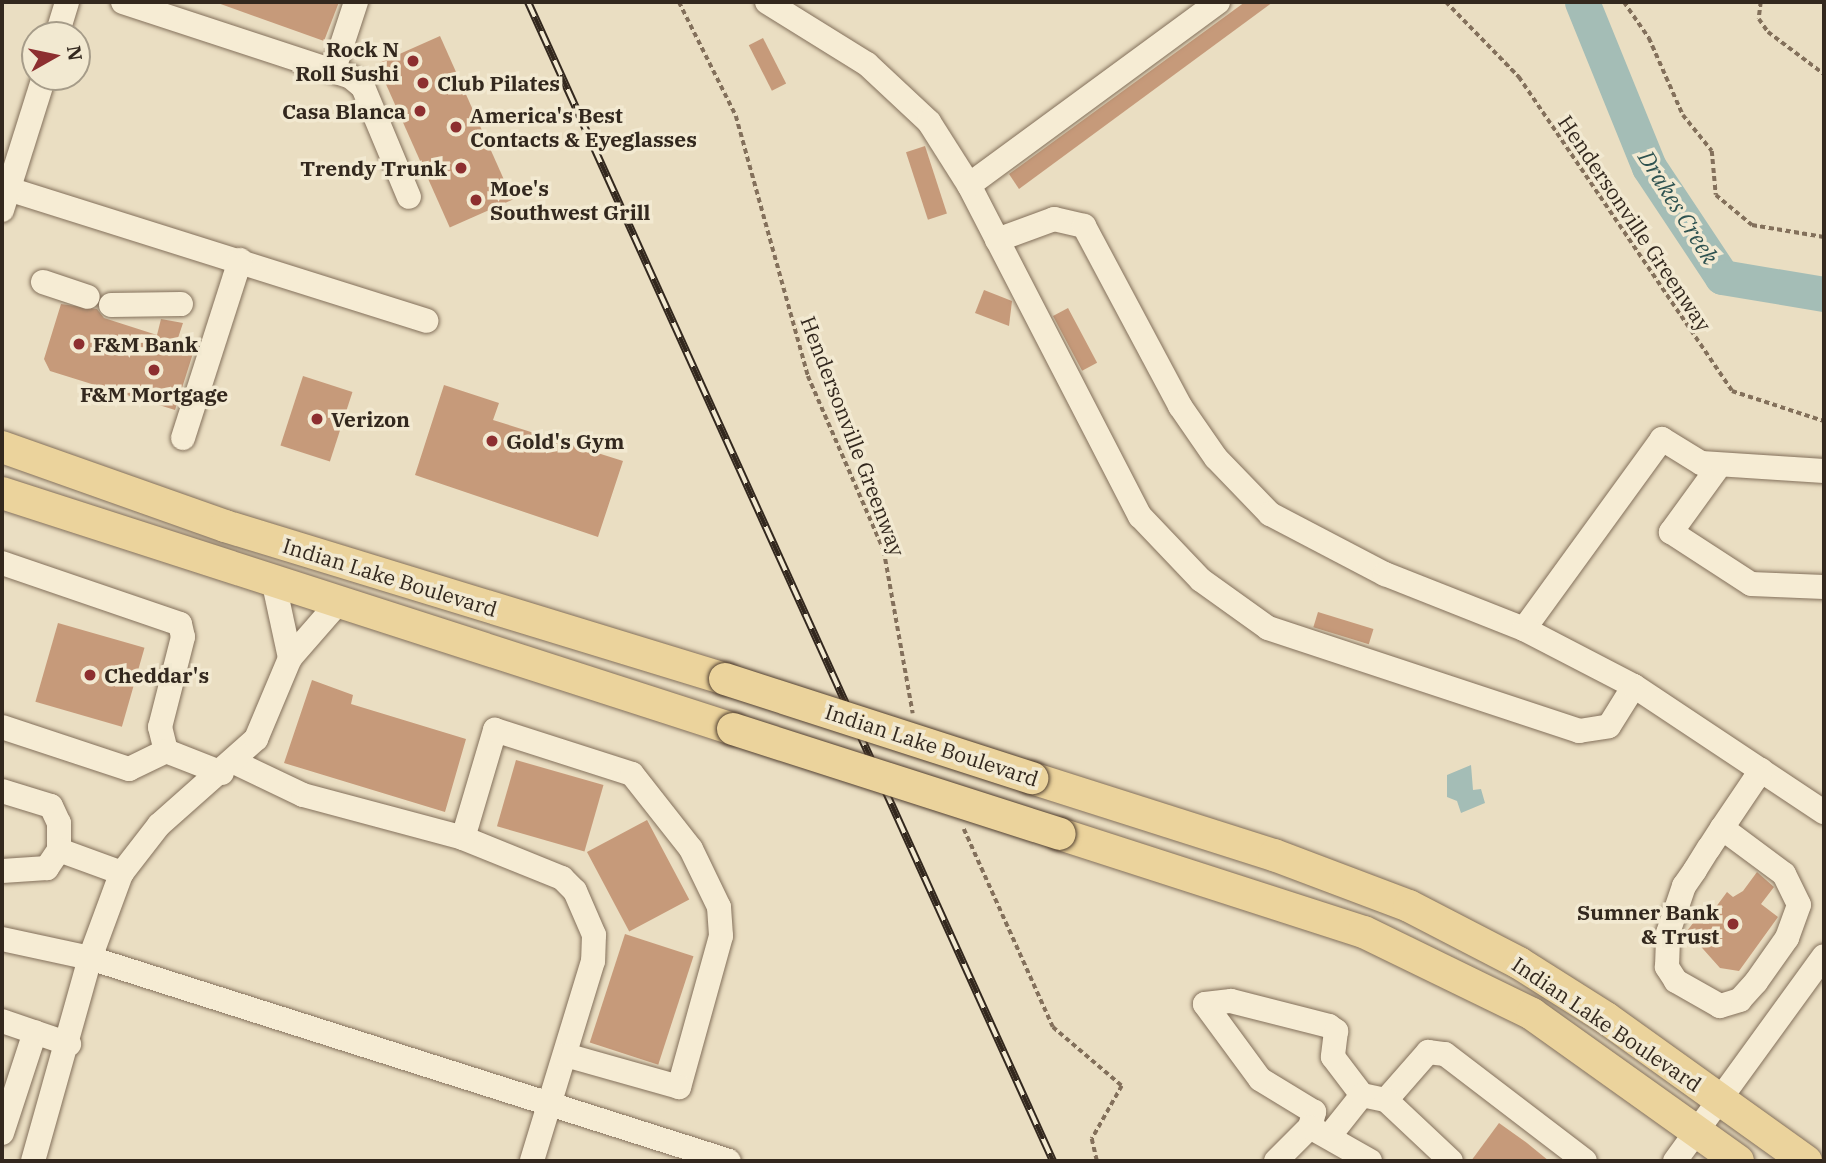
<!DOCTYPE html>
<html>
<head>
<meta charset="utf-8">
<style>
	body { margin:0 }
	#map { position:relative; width:1826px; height:1163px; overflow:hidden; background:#eadec2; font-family:"IBM Plex Serif",serif }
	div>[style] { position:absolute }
	.water>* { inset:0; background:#a4bdb6 }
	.river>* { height:35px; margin:-17.5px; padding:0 17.5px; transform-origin:17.5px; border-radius:17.5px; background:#a4bdb6 }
	.building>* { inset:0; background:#c69a7a; transform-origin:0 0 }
	.path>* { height:3.5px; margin-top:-1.75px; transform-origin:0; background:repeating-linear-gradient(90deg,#83705b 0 5px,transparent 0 8.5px) }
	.roads { filter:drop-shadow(0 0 2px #83705b) drop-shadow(0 0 2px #83705b) }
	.minor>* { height:24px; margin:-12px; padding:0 12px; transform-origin:12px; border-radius:12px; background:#f6ecd4 }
	.major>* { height:32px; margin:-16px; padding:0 16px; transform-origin:16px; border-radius:16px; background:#ebd39c }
	.rail>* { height:8px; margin-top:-4px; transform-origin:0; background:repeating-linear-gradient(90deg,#f2e9d1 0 16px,#33281e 0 32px); box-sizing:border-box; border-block:2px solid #33281e }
	.bridges { filter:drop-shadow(0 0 2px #503e2f) drop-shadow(0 0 2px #503e2f) }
	.major-bridge>* { height:32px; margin:-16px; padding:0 16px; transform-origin:16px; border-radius:16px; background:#ebd39c }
	.dots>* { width:19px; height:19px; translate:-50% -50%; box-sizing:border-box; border:4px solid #f2e9d1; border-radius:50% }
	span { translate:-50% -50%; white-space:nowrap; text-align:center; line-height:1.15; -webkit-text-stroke:7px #f2e9d1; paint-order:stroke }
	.poi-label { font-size:21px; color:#33281e; font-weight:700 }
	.right { translate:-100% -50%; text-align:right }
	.left { translate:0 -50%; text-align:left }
	.street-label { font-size:21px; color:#33281e }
	.water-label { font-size:23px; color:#2e5250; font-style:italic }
	.frame { position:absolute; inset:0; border:4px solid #33281e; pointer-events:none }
	.north { position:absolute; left:21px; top:21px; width:70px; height:70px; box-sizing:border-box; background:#f2e9d1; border:2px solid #a69c89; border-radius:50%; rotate:81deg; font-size:19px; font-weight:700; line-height:28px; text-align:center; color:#33281e }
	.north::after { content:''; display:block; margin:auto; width:24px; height:32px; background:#8d2f30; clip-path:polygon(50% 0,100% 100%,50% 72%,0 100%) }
</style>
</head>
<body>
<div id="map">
	<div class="water">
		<i style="clip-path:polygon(1471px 765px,1473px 790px,1481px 789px,1485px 803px,1461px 813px,1457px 801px,1447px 797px,1447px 775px)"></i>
	</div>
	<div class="river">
		<i style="left:1582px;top:2px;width:178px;rotate:67.9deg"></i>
		<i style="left:1649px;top:167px;width:132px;rotate:56.4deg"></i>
		<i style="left:1722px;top:277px;width:103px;rotate:9.5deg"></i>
	</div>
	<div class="building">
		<i style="clip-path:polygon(215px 2px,339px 2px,324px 41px)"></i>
		<i style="clip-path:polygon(1245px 2px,1273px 2px,1019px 189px,1009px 174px)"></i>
		<i style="left:440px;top:36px;width:179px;height:69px;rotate:66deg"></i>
		<i style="left:763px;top:38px;width:51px;height:16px;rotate:63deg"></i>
		<i style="left:925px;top:146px;width:71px;height:20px;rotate:72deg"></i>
		<i style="clip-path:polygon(984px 290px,1012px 301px,1009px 326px,975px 313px)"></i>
		<i style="clip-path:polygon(61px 304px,97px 309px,104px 318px,157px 335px,161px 319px,183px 323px,177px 341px,195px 347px,175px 410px,50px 371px,44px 359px)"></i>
		<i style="left:1068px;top:308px;width:62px;height:17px;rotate:62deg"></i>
		<i style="left:303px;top:376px;width:52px;height:73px;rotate:18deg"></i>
		<i style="clip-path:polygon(444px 385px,499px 403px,493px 420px,623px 461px,598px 537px,415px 475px)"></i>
		<i style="left:1318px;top:612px;width:58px;height:16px;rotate:17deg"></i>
		<i style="left:58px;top:623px;width:90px;height:82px;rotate:16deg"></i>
		<i style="clip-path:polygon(312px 680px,353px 695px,351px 704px,466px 739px,445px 812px,284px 763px)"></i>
		<i style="left:516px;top:760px;width:91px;height:69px;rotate:16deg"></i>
		<i style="left:647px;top:820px;width:90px;height:68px;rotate:62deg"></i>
		<i style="clip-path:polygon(1757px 872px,1774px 887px,1761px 904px,1778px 917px,1739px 971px,1720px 968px,1687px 931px,1703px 910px,1710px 915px,1727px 892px,1733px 897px,1743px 891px)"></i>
		<i style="left:625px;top:934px;width:72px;height:114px;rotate:18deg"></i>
		<i style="clip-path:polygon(1499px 1123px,1527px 1143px,1549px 1161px,1471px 1161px)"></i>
	</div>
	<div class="path">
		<i style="left:679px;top:2px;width:127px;rotate:63.4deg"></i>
		<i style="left:736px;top:116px;width:270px;rotate:74.5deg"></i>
		<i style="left:808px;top:376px;width:191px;rotate:66.5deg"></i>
		<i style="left:884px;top:551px;width:165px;rotate:79.9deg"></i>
		<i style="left:1446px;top:2px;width:105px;rotate:45.8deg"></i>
		<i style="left:1519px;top:77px;width:379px;rotate:55.8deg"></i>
		<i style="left:1732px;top:391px;width:97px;rotate:18.1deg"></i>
		<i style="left:1624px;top:2px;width:44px;rotate:55.2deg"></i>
		<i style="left:1649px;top:38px;width:84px;rotate:66.2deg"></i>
		<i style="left:1683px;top:115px;width:46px;rotate:51.1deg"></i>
		<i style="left:1712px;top:151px;width:44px;rotate:84.8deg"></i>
		<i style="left:1716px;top:195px;width:47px;rotate:39.8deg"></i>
		<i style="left:1752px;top:225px;width:73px;rotate:9.5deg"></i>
		<i style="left:1761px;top:2px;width:17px;rotate:97deg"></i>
		<i style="left:1759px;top:19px;width:16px;rotate:55deg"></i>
		<i style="left:1768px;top:32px;width:70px;rotate:36.9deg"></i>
		<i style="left:964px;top:829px;width:217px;rotate:65.8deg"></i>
		<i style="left:1053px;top:1027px;width:91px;rotate:40.5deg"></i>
		<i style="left:1122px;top:1086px;width:61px;rotate:119.5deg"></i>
		<i style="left:1092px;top:1139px;width:23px;rotate:77deg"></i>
	</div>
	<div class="roads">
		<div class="minor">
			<i style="left:123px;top:2px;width:240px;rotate:18.2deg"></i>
			<i style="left:351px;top:77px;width:16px;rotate:40deg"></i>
			<i style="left:363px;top:87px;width:119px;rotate:67.3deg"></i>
			<i style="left:767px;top:2px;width:118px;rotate:31.8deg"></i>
			<i style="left:867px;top:64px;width:85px;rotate:43.1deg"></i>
			<i style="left:929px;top:122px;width:75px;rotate:57.6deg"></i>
			<i style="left:969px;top:185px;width:373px;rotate:62.7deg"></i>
			<i style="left:1140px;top:516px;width:88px;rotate:46.4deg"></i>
			<i style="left:1201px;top:580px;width:82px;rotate:35.6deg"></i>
			<i style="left:1268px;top:628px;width:328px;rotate:18.3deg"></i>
			<i style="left:1579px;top:731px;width:30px;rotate:-9deg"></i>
			<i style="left:1609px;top:726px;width:47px;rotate:-58deg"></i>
			<i style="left:57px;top:35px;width:34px;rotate:-73deg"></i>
			<i style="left:334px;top:69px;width:71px;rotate:-71.8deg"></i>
			<i style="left:969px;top:185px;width:309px;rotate:-36.3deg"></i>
			<i style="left:2px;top:187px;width:445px;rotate:17.5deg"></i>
			<i style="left:2px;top:210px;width:139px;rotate:-72.5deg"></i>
			<i style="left:997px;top:240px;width:61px;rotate:-20.2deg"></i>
			<i style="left:1054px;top:219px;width:31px;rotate:13deg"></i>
			<i style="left:1084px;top:226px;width:204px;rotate:61.9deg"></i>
			<i style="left:1180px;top:406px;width:63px;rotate:55.3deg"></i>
			<i style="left:1216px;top:458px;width:78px;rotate:46deg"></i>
			<i style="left:1270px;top:514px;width:130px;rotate:27.6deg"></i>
			<i style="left:1385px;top:574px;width:149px;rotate:21.6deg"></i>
			<i style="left:43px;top:282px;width:47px;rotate:18.4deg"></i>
			<i style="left:111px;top:305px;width:70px;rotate:-0.8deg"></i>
			<i style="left:183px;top:438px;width:187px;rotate:-72.2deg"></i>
			<i style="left:1719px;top:466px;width:82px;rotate:126deg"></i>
			<i style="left:1671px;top:532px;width:95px;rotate:33deg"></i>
			<i style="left:1751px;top:584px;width:73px;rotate:2.4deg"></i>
			<i style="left:1824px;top:471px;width:123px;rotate:-176.3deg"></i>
			<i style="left:1701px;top:463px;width:46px;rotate:-148.4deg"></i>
			<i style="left:1662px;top:439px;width:235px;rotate:126deg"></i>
			<i style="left:1524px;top:629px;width:124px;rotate:27.4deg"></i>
			<i style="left:1634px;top:686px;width:228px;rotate:33.6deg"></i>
			<i style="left:2px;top:563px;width:188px;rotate:18.9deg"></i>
			<i style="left:180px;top:624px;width:13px;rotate:77deg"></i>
			<i style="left:183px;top:637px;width:93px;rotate:104.3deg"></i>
			<i style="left:160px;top:727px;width:25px;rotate:76deg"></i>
			<i style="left:274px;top:584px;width:76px;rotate:77.8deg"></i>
			<i style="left:2px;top:727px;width:134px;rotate:18.3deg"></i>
			<i style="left:129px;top:769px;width:41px;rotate:-25.9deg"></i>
			<i style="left:166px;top:751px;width:60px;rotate:21.4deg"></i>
			<i style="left:236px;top:763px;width:74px;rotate:25.5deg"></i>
			<i style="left:303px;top:795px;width:166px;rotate:15deg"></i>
			<i style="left:463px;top:838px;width:107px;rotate:22deg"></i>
			<i style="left:562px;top:878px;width:18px;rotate:45deg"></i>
			<i style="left:575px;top:891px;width:48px;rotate:66.6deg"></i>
			<i style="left:594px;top:935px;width:26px;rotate:92deg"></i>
			<i style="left:593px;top:961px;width:209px;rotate:107deg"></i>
			<i style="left:2px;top:791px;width:51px;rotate:17deg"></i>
			<i style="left:51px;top:806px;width:19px;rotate:65deg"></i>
			<i style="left:59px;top:823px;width:27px;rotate:90deg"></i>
			<i style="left:59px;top:850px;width:22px;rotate:124deg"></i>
			<i style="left:47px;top:868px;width:45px;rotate:176.2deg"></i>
			<i style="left:1722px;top:828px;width:77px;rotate:36.6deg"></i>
			<i style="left:1784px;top:874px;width:34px;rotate:64deg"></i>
			<i style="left:1799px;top:905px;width:35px;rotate:110deg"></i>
			<i style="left:1787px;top:938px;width:54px;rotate:125.2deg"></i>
			<i style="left:1756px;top:982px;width:24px;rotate:132deg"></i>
			<i style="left:1740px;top:1000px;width:21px;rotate:163deg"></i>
			<i style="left:1720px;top:1006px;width:51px;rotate:-150.4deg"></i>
			<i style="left:1676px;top:981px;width:17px;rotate:-123deg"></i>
			<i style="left:1667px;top:967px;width:34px;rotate:-88deg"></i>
			<i style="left:1668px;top:933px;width:50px;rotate:-71.2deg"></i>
			<i style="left:1684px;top:886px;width:19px;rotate:-55deg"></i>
			<i style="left:1695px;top:870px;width:26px;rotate:-58deg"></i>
			<i style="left:1709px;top:848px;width:24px;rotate:-57deg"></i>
			<i style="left:1722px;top:828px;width:59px;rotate:-56deg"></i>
			<i style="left:1755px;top:779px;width:11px;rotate:-56deg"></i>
			<i style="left:463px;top:838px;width:113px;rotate:-73.5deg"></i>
			<i style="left:495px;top:730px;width:144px;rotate:17.8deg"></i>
			<i style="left:632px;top:774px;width:95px;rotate:51.8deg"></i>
			<i style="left:691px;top:849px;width:64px;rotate:64.2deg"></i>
			<i style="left:719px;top:907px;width:29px;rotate:86deg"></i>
			<i style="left:721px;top:936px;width:157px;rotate:105.5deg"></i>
			<i style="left:679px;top:1087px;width:118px;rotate:-164.3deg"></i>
			<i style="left:59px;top:850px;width:67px;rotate:20.1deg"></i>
			<i style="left:2px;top:939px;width:90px;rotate:12.2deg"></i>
			<i style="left:90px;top:958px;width:670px;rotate:17.62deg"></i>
			<i style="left:2px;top:1021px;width:71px;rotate:18.9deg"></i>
			<i style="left:1386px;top:1100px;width:64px;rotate:-48.8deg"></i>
			<i style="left:1428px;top:1052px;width:17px;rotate:7deg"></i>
			<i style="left:1445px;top:1054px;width:176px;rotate:37.4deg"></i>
			<i style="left:1310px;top:1127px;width:16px;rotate:-75deg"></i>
			<i style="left:1314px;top:1112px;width:63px;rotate:-148.6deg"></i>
			<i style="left:1260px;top:1079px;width:93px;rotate:-126.3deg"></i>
			<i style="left:1205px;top:1004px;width:26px;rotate:-7deg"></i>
			<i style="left:1231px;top:1001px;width:101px;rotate:14.3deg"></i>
			<i style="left:1329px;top:1026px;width:9px;rotate:36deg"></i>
			<i style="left:1336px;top:1031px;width:26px;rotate:97deg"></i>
			<i style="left:1333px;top:1057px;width:48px;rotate:52.7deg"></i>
			<i style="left:2px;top:1133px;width:106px;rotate:-71.9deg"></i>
			<i style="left:1331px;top:1134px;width:50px;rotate:-51.5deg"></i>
			<i style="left:1362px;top:1095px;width:25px;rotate:12deg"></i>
			<i style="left:1386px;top:1100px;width:89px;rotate:43.2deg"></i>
			<i style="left:33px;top:1161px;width:211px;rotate:-74.3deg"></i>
			<i style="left:90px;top:958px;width:90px;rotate:-69.7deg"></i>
			<i style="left:121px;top:874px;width:62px;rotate:-52.2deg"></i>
			<i style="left:159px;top:825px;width:130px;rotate:-41.6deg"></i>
			<i style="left:256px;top:739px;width:88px;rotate:-67.2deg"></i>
			<i style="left:290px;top:658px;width:73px;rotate:-48.9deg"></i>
			<i style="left:1276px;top:1161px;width:48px;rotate:-45deg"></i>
			<i style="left:1310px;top:1127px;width:69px;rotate:29.5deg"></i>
			<i style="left:1675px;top:1161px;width:253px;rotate:-54deg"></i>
		</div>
		<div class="major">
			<i style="left:2px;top:447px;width:237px;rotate:19.5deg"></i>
			<i style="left:225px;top:526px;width:523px;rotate:17.01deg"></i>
			<i style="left:2px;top:493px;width:768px;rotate:17.89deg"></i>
			<i style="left:1032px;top:778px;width:254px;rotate:17.7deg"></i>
			<i style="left:1274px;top:855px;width:144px;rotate:20.7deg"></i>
			<i style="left:1409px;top:906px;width:124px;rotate:27.4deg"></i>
			<i style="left:1519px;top:963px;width:103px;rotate:32.3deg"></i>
			<i style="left:1606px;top:1018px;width:246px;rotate:35.6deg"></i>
			<i style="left:1060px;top:834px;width:319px;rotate:17.9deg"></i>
			<i style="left:1364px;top:932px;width:187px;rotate:26deg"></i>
			<i style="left:1532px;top:1014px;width:253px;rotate:35.5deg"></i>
		</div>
	</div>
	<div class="rail">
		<i style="left:528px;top:2px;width:1272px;rotate:65.63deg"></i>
	</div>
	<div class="bridges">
		<div class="major-bridge">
			<i style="left:725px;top:679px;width:323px;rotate:17.9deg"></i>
			<i style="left:733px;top:729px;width:343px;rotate:17.8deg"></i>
		</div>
	</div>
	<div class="dots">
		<i style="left:413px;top:61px;background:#8d2f30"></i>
		<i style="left:423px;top:83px;background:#8d2f30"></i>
		<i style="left:420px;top:111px;background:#8d2f30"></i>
		<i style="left:456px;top:127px;background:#8d2f30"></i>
		<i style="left:461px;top:168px;background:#8d2f30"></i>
		<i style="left:476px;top:200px;background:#8d2f30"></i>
		<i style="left:79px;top:344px;background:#8d2f30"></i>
		<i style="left:154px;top:370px;background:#8d2f30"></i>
		<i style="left:317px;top:419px;background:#8d2f30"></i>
		<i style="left:492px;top:441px;background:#8d2f30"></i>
		<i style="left:90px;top:675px;background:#8d2f30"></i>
		<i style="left:1733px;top:924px;background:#8d2f30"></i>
	</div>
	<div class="poi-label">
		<span class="right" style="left:399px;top:61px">Rock N<br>Roll Sushi</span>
		<span class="left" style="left:437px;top:83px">Club Pilates</span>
		<span class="right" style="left:406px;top:111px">Casa Blanca</span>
		<span class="left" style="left:470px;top:127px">America's Best<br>Contacts &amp; Eyeglasses</span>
		<span class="right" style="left:447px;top:168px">Trendy Trunk</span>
		<span class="left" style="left:490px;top:200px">Moe's<br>Southwest Grill</span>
		<span class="left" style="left:93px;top:344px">F&amp;M Bank</span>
		<span style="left:154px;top:394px">F&amp;M Mortgage</span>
		<span class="left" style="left:331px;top:419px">Verizon</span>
		<span class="left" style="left:506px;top:441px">Gold's Gym</span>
		<span class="left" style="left:104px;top:675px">Cheddar's</span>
		<span class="right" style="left:1719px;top:924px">Sumner Bank<br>&amp; Trust</span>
	</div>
	<div class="street-label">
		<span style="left:1635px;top:223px;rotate:56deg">Hendersonville Greenway</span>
		<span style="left:853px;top:436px;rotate:69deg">Hendersonville Greenway</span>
		<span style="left:390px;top:577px;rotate:17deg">Indian Lake Boulevard</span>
		<span style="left:932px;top:745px;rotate:18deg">Indian Lake Boulevard</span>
		<span style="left:1607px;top:1024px;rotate:34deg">Indian Lake Boulevard</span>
	</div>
	<div class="water-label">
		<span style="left:1679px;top:207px;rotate:58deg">Drakes Creek</span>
	</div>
	<div class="frame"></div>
	<div class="north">N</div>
</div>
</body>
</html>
